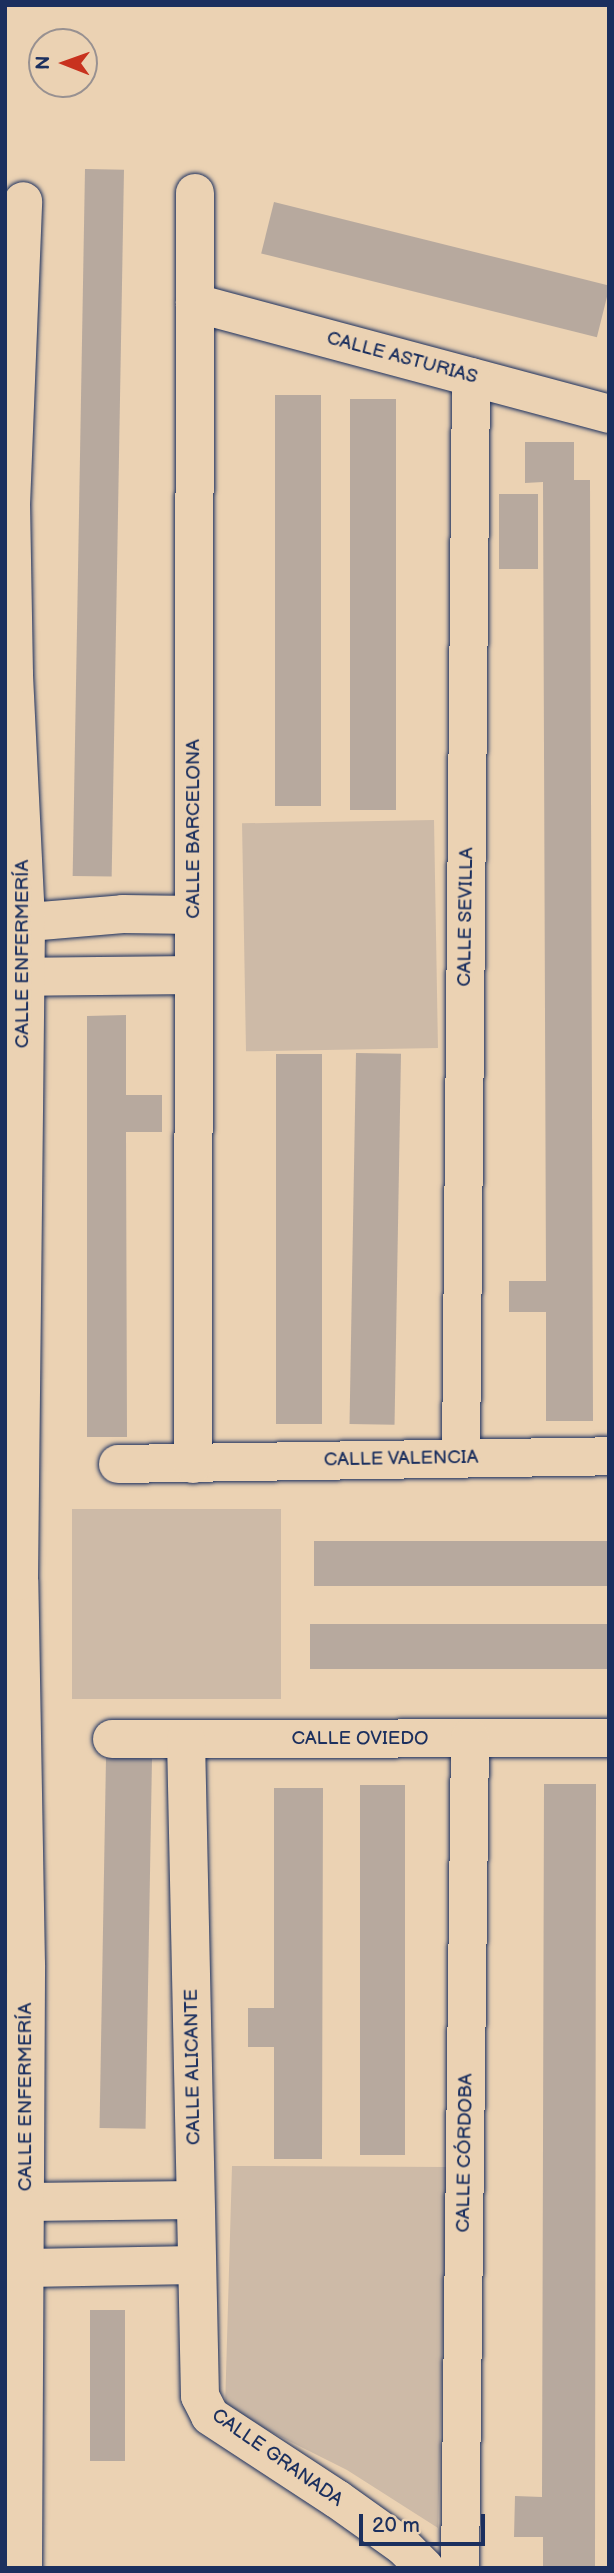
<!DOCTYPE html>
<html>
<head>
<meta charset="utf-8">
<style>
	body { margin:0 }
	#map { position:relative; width:614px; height:2573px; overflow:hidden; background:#ebd2b3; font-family:"Balsamiq Sans",sans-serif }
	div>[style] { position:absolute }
	.green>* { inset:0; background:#cdbaa7; transform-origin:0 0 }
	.building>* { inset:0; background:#b7a99e; transform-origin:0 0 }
	.roads { filter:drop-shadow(0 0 2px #1b2f5e) drop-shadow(0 0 2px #1b2f5e) }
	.minor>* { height:38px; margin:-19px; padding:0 19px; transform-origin:19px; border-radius:19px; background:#ebd2b3 }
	span { translate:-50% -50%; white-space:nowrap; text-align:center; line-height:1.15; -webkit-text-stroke:5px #ebd2b3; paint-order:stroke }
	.street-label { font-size:19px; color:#1b2f5e }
	.frame { position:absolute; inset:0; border:7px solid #1b2f5e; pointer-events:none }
	.north { position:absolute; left:28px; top:28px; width:70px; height:70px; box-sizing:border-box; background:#ebd2b3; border:2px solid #989191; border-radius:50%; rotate:271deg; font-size:19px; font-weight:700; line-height:28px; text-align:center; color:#1b2f5e }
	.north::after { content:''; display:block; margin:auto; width:24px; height:32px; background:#c8321e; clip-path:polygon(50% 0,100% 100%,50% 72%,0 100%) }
	.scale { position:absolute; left:359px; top:2514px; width:126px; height:32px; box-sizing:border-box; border:4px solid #1b2f5e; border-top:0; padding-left:9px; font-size:21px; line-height:24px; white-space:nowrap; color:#1b2f5e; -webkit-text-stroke:5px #ebd2b3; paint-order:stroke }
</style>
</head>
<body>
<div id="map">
	<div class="green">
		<i style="left:434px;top:820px;width:228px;height:192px;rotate:89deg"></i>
		<i style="left:72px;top:1509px;width:209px;height:190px"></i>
		<i style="clip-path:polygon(232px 2166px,447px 2167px,438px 2528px,347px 2470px,225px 2409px)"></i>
	</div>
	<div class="building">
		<i style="left:85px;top:169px;width:39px;height:707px;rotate:1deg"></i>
		<i style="left:274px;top:202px;width:346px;height:53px;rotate:14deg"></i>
		<i style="left:275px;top:395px;width:46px;height:411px"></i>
		<i style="left:350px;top:399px;width:46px;height:411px"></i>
		<i style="clip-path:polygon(525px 442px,574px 442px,574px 480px,590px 480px,593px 1421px,546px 1421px,546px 1312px,509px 1312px,509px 1281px,546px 1281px,543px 482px,525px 483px)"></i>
		<i style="left:499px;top:494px;width:39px;height:75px"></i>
		<i style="clip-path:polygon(126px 1015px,126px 1095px,162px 1095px,162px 1132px,126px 1132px,127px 1437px,87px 1437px,87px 1016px)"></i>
		<i style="left:356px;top:1053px;width:45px;height:371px;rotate:1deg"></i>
		<i style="left:276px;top:1054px;width:46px;height:370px"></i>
		<i style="left:314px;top:1541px;width:295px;height:45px"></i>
		<i style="left:609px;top:1624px;width:45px;height:299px;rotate:90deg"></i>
		<i style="left:106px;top:1758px;width:46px;height:370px;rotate:1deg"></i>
		<i style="clip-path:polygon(544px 1784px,596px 1784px,595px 2568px,543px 2568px,543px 2537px,514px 2537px,515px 2496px,542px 2497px)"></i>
		<i style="left:360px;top:1785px;width:45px;height:370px"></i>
		<i style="clip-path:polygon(274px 1788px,323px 1788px,322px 2159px,274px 2159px,274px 2047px,248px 2047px,248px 2008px,274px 2008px)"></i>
		<i style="left:90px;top:2310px;width:35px;height:151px"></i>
	</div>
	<div class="roads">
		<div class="minor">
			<i style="left:195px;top:303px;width:429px;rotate:15deg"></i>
			<i style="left:5px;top:924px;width:118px;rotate:-4.8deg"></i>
			<i style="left:123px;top:914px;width:71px;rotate:0.8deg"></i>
			<i style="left:5px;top:977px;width:189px;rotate:-0.6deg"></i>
			<i style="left:461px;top:1458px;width:1081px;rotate:-89.47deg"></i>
			<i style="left:118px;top:1464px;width:491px;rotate:-0.9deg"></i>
			<i style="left:193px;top:1464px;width:1271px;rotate:-89.91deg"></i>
			<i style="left:112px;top:1739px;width:497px;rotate:-0.1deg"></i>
			<i style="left:186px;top:1739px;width:657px;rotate:88.78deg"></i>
			<i style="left:200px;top:2396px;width:22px;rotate:63deg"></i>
			<i style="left:210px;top:2416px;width:152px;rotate:33.2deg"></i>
			<i style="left:337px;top:2499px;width:81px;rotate:35.5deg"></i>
			<i style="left:403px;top:2546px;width:31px;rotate:45deg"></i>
			<i style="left:26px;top:2202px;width:169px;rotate:-0.7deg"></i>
			<i style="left:26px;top:2268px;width:170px;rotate:-1deg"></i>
			<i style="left:23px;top:2568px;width:603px;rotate:-89.71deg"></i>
			<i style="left:26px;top:1965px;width:384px;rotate:-91deg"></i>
			<i style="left:19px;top:1581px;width:660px;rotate:-89.39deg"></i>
			<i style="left:26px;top:921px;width:247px;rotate:-92.8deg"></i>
			<i style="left:14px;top:674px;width:169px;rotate:-91deg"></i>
			<i style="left:11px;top:505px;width:304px;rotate:-87.7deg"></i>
			<i style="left:460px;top:2568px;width:830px;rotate:-89.31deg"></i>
		</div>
	</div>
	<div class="street-label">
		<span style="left:402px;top:358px;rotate:15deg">CALLE ASTURIAS</span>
		<span style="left:194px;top:829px;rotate:-90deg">CALLE BARCELONA</span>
		<span style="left:466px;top:917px;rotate:-89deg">CALLE SEVILLA</span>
		<span style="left:23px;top:954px;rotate:-90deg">CALLE ENFERMERÍA</span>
		<span style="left:401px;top:1459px;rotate:-1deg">CALLE VALENCIA</span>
		<span style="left:360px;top:1739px">CALLE OVIEDO</span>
		<span style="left:193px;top:2067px;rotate:-91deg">CALLE ALICANTE</span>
		<span style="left:26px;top:2097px;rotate:-90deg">CALLE ENFERMERÍA</span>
		<span style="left:465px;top:2153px;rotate:-89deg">CALLE CÓRDOBA</span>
		<span style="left:277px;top:2458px;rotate:35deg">CALLE GRANADA</span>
	</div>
	<div class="frame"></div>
	<div class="north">N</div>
	<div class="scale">20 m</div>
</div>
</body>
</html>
